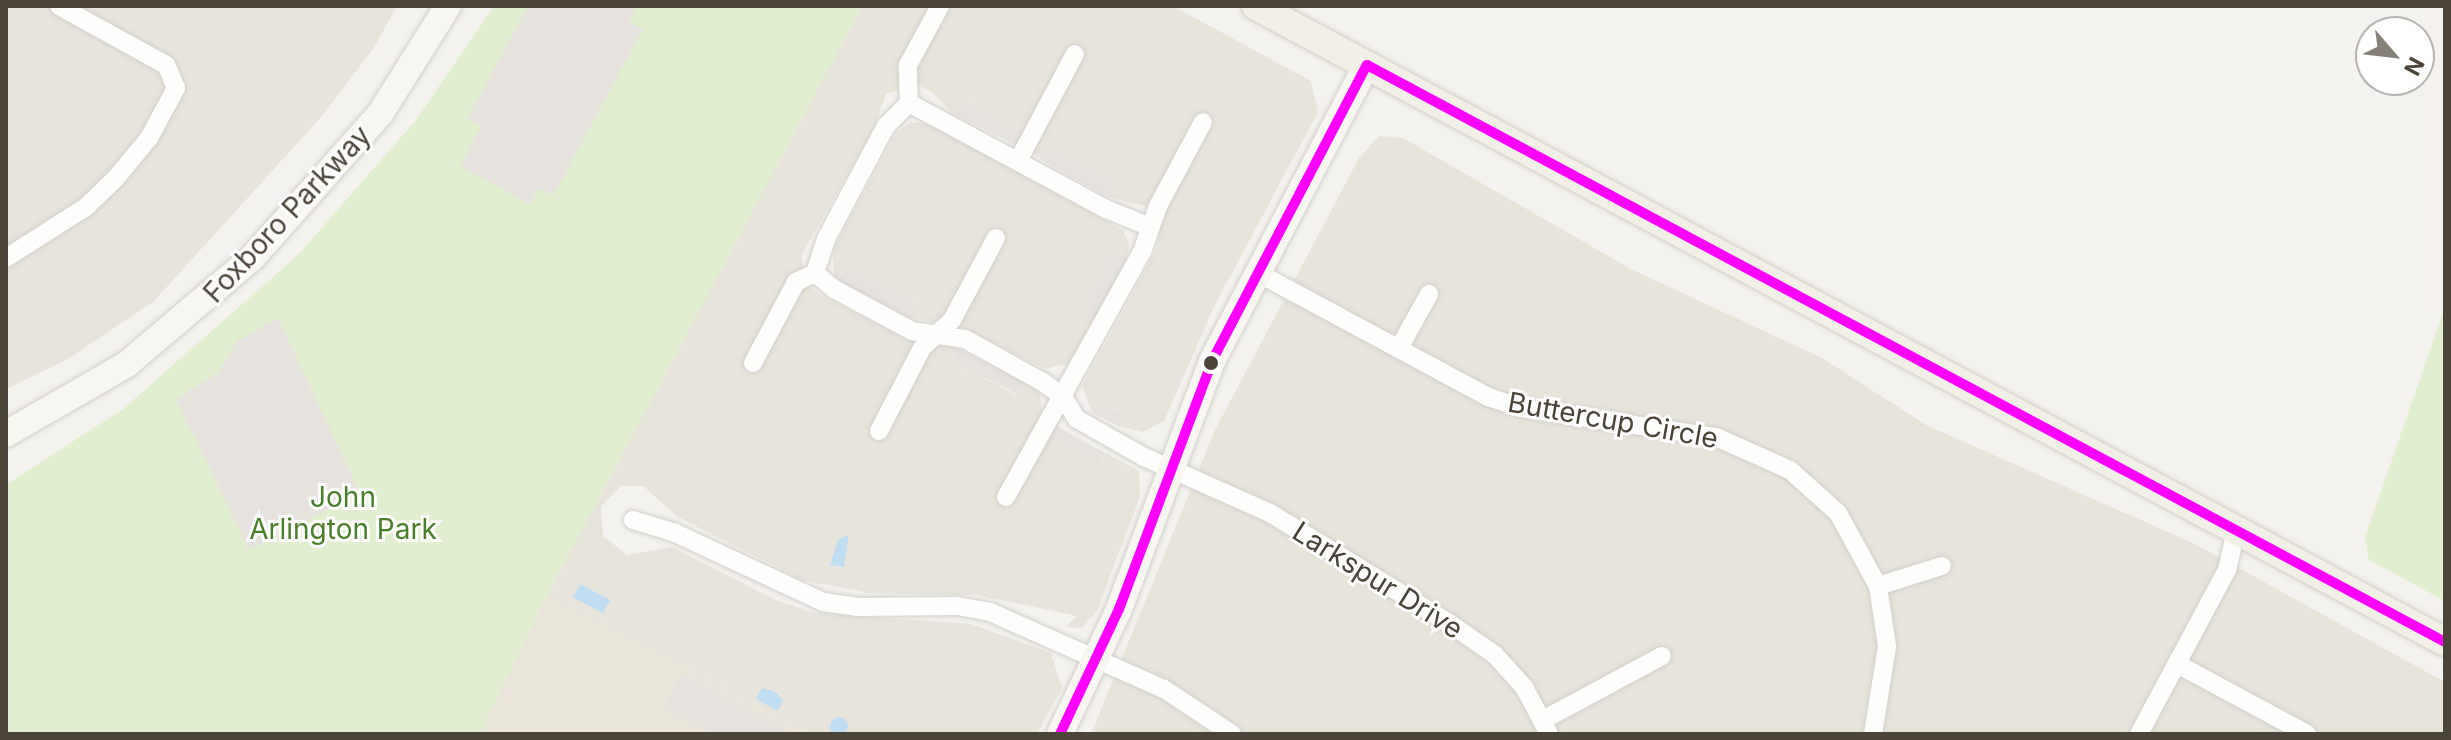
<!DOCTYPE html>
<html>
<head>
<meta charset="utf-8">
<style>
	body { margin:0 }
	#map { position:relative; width:2451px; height:740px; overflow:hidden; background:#f4f2ee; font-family:Inter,sans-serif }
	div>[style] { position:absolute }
	.residential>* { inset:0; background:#e7e4dc }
	.education>* { inset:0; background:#eae5da }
	.green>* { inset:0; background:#e1eecf }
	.parking>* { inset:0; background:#e6e3df; transform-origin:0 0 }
	.water>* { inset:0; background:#c0ddf1; transform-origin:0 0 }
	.round { border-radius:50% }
	.roads { filter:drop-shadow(0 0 2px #d2d0cb) drop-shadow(0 0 2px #d2d0cb) }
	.street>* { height:18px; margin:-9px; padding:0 9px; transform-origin:9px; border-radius:9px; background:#fdfdfc }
	.secondary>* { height:26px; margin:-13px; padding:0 13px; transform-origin:13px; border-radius:13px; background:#f7f6f1 }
	.primary>* { height:28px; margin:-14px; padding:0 14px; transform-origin:14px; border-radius:14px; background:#f2efe6 }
	.bus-1>* { height:10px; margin:-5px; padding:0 5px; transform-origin:5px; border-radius:5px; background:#f0f }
	.dots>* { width:22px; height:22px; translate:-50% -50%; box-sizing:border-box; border:4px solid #fff; border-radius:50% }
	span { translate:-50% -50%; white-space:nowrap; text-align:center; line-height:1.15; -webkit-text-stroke:6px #fff; paint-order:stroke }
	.street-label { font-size:28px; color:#4b4439 }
	.park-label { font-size:28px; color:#4a7f2a }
	.frame { position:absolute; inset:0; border:8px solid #4b4439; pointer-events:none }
	.north { position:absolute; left:2355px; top:16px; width:80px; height:80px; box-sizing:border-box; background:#fff; border:2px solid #b7b4b0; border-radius:50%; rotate:118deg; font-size:22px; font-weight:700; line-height:32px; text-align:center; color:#4b4439 }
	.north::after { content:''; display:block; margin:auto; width:28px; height:36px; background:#868178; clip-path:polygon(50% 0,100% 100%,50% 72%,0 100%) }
</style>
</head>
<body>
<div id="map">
	<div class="residential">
		<i style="clip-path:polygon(6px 6px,397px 6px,373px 49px,322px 116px,154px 301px,68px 359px,6px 389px)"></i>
		<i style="clip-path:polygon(862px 6px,1173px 6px,1311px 81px,1318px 112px,1215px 305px,1164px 421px,1143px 432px,1119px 426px,1125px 415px,1099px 402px,1092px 412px,1082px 386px,1158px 247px,1161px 222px,1153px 208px,1108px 197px,1116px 183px,1045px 146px,1039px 157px,1012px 143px,1017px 132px,961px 99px,952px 113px,934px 94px,917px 84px,886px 94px,873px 130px,802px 254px,803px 277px,812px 290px,905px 339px,957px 348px,950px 360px,1016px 395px,1024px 382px,1040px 393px,1042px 412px,1060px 428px,1055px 439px,1101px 463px,1106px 453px,1139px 471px,1140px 497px,1097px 611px,1082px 628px,1065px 627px,1077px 616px,976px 595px,868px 593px,802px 580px,678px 517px,643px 486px,621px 486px,601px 507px,603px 536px,627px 555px,672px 547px,776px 600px,814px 613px,971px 624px,1051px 653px,1062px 688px,1037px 734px,809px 734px,547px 595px)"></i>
		<i style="clip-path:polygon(911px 122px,928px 124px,1123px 230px,1129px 243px,1127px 258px,1112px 251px,1081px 310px,1095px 318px,1068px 364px,1045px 369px,958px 325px,909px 318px,916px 303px,846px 266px,838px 280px,834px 275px,833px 250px,896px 133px)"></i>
		<i style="clip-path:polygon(1379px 136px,1403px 138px,1631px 269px,1820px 357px,1928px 426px,2195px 544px,2445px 682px,2445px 734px,1091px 734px,1215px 430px,1359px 158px)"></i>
	</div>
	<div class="education">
		<i style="clip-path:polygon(547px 595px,809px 734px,480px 734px)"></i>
	</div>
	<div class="green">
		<i style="clip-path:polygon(494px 6px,862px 6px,547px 595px,480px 734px,6px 734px,6px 485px,123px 409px,298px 255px,416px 120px)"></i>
		<i style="clip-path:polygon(2445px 307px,2445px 601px,2369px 560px,2365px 537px)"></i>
	</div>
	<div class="parking">
		<i style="clip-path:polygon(528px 6px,637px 6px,629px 22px,643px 29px,553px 196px,539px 189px,530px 204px,460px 166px,481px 127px,467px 119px)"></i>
		<i style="clip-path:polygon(960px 99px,1018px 132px,1012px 143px,952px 113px)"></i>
		<i style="clip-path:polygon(1045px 145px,1117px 183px,1108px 197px,1045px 162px,1039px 157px)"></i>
		<i style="left:1112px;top:250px;width:17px;height:68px;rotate:28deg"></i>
		<i style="left:846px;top:266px;width:80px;height:16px;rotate:28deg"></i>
		<i style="clip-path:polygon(278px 318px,360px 493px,249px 550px,176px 399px,219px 372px,237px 341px)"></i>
		<i style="left:957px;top:348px;width:75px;height:14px;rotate:27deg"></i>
		<i style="left:1098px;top:402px;width:30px;height:12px;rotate:27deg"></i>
		<i style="left:1060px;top:428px;width:52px;height:13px;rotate:29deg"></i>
		<i style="clip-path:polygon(681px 674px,793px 734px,714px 734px,664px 707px)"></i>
	</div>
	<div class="water">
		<i style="clip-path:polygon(849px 534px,844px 567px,830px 565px,838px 540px)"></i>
		<i style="left:580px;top:584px;width:34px;height:15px;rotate:28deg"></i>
		<i style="clip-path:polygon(762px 688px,774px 691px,783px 700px,778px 711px,756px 699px)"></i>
		<i class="round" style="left:830px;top:717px;width:18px;height:18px"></i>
	</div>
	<div class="roads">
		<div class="street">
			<i style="left:909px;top:103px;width:224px;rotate:28.3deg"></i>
			<i style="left:1106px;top:209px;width:45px;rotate:22deg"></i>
			<i style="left:909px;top:103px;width:38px;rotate:-92deg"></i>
			<i style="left:908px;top:65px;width:67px;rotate:-61.5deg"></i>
			<i style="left:1018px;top:161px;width:121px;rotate:-62deg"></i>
			<i style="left:6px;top:258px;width:95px;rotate:-32.5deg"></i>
			<i style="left:86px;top:207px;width:42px;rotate:-44deg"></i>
			<i style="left:116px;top:178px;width:52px;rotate:-50.5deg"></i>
			<i style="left:149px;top:138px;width:57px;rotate:-61.6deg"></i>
			<i style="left:176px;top:88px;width:25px;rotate:-113deg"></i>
			<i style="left:166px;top:65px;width:122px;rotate:-151.1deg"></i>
			<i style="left:815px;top:273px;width:25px;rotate:40deg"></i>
			<i style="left:834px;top:289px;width:89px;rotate:28.3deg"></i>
			<i style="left:912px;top:331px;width:54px;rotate:8.6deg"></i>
			<i style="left:965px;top:339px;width:89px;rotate:28.9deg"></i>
			<i style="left:1043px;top:382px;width:25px;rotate:37deg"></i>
			<i style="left:1063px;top:397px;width:26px;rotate:58deg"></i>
			<i style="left:1077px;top:419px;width:77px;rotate:29.6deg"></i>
			<i style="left:1144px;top:457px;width:138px;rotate:24deg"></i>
			<i style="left:1270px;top:513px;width:210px;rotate:31.6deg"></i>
			<i style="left:1449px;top:623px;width:56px;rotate:34.8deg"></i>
			<i style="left:1495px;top:655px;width:43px;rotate:47.8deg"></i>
			<i style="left:1524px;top:687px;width:53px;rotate:62deg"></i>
			<i style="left:1258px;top:273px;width:261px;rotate:28.3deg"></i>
			<i style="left:1488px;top:397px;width:35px;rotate:18deg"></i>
			<i style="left:1521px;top:408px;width:197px;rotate:8.5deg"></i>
			<i style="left:1716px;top:437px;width:81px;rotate:24deg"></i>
			<i style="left:1790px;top:470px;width:64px;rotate:41.9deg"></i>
			<i style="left:1838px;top:513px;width:83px;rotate:61.3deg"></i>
			<i style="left:1878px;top:586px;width:61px;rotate:81.5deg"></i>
			<i style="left:1887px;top:646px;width:89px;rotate:99deg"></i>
			<i style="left:1399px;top:348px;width:62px;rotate:-60.9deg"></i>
			<i style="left:753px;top:363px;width:92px;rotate:-62deg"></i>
			<i style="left:796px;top:282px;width:21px;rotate:-25deg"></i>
			<i style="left:815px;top:273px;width:38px;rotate:-72deg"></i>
			<i style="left:827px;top:237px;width:126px;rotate:-62deg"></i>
			<i style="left:886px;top:126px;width:33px;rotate:-45deg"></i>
			<i style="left:879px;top:431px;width:93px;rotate:-62.6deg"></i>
			<i style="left:922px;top:348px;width:41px;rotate:-43deg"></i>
			<i style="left:952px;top:320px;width:93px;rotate:-61.8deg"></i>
			<i style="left:1006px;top:497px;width:280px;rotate:-61deg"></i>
			<i style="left:1142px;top:252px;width:49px;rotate:-70.8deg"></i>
			<i style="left:1158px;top:206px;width:95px;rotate:-61.8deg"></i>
			<i style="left:633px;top:520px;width:42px;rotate:16.7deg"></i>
			<i style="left:673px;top:532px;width:166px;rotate:25deg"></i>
			<i style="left:823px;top:602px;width:34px;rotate:8deg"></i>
			<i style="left:857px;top:607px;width:100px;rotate:-0.6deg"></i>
			<i style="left:957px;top:606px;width:34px;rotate:10deg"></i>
			<i style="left:990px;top:612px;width:190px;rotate:23.9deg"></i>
			<i style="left:1164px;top:689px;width:82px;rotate:33.5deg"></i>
			<i style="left:1878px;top:586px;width:67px;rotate:-17.4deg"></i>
			<i style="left:2177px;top:664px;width:148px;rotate:28.3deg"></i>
			<i style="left:1543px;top:720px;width:135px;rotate:-28.3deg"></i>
			<i style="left:2139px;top:734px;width:186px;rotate:-61.8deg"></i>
			<i style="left:2227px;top:570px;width:40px;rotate:-77deg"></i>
		</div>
		<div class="secondary">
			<i style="left:6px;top:434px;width:140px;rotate:-30deg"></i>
			<i style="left:127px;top:364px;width:165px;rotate:-40.3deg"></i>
			<i style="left:253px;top:257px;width:191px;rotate:-48.4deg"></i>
			<i style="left:380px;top:114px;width:128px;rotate:-57.8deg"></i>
			<i style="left:1060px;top:734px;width:138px;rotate:-64.7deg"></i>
			<i style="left:1119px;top:609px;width:265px;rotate:-69.4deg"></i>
			<i style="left:1212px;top:361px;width:334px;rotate:-62.4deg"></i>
		</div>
		<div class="primary">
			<i style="left:1256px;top:6px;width:1348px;rotate:28.14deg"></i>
		</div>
	</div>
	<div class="bus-1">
		<i style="left:1060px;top:734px;width:138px;rotate:-64.7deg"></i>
		<i style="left:1119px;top:609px;width:265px;rotate:-69.4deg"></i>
		<i style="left:1212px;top:361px;width:334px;rotate:-62.4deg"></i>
		<i style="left:1367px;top:65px;width:1223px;rotate:28.16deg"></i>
	</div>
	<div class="dots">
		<i style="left:1211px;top:363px;background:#4b4439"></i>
	</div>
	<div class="street-label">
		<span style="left:287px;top:214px;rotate:-47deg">Foxboro Parkway</span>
		<span style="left:1613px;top:420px;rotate:10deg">Buttercup Circle</span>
		<span style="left:1378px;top:580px;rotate:32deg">Larkspur Drive</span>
	</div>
	<div class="park-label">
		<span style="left:343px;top:513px">John<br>Arlington Park</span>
	</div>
	<div class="frame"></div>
	<div class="north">N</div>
</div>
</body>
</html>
